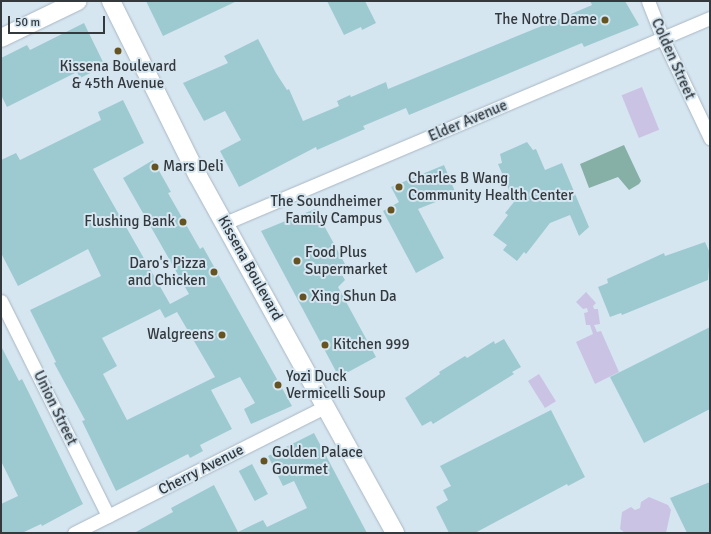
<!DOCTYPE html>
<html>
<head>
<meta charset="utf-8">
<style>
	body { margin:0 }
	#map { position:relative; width:711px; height:534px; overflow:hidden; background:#d6e6f1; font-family:Signika,sans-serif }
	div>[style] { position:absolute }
	.green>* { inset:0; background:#cbc3e3; transform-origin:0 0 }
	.water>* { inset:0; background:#86b0a6 }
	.building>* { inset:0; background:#9dcad1; transform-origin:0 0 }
	.roads { filter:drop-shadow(0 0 1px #a8b7c2) drop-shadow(0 0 1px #a8b7c2) }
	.street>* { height:13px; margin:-6.5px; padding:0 6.5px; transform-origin:6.5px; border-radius:6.5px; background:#fff }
	.secondary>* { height:18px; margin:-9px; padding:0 9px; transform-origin:9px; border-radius:9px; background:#fff }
	.dots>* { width:11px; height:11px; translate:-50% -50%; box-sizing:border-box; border:2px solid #d6e6f1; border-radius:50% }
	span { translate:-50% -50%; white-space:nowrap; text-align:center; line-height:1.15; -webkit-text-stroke:4px #d6e6f1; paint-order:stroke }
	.poi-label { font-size:15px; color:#33393d }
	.right { translate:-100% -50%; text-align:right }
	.left { translate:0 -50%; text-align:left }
	.street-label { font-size:15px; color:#33393d }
	.frame { position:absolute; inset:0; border:2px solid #33393d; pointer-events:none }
	.scale { position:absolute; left:8px; top:16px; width:97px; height:18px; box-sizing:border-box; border:2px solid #33393d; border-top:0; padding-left:5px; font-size:12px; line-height:14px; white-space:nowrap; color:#33393d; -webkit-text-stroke:3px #d6e6f1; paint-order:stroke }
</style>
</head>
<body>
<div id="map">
	<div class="green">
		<i style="left:642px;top:87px;width:46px;height:22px;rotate:68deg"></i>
		<i style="clip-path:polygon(586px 292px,596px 303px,593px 306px,594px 309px,598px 309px,600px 324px,594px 325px,597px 332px,601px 331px,619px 372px,595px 384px,576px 342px,593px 334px,590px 325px,586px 325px,584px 313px,588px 312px,587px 308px,583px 309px,576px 302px)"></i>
		<i style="left:539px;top:374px;width:32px;height:13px;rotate:58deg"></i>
		<i style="clip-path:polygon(649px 497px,668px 505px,671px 510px,666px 533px,625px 533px,620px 529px,622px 512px,631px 507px,635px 510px,640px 508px,641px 502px)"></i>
	</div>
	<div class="water">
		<i style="clip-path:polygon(624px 145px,641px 181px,639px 184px,629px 190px,618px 177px,589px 188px,580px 164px)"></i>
	</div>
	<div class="building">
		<i style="clip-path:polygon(146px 1px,237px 1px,163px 36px)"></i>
		<i style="clip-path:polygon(327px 1px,365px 1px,376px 23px,362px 30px,361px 27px,344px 35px)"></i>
		<i style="clip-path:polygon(590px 1px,625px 1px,639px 25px,584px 47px,582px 43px,409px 115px,406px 108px,363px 126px,365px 129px,317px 150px,316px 147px,239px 187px,220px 151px,241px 140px,225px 111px,204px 121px,183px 83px,228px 63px,224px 56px,258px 39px,276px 73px,287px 90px,289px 89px,303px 121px,339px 106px,337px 101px,350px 95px,351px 97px,386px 82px,388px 89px,571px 14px,592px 5px)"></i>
		<i style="clip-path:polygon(84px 23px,105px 66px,80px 78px,77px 72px,7px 107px,1px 95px,1px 58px,27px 45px,30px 50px)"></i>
		<i style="clip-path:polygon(evenodd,123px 100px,144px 143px,93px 169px,170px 304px,189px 294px,123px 178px,153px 160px,171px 192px,168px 193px,200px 249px,203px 247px,292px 406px,251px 424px,244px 409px,255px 403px,240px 377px,211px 390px,232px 429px,200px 445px,203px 451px,190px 458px,188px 454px,116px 491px,82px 421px,85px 420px,54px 363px,56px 362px,30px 310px,101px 276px,88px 249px,18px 286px,1px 253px,1px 160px,16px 153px,20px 160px,101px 120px,98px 112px,123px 100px,160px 309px,165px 318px,177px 312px,215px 377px,127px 420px,103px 374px,117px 366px,102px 338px,160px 309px)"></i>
		<i style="clip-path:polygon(527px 142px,533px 150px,536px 149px,545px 170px,562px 163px,589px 227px,579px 236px,570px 215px,550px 223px,526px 254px,524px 252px,517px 261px,503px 250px,507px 245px,493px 235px,508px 215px,505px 213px,514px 202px,498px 164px,502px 163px,500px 154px)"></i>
		<i style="clip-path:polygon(444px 165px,456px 194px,418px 209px,444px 258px,416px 273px,383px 211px,399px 202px,391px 187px)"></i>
		<i style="clip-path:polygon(315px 209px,345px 264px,338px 268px,345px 280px,338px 287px,376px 357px,339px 377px,261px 231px)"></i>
		<i style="clip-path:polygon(705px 242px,710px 253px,708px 280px,622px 315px,621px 313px,610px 317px,598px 287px,608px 283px,607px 279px,664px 253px,665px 256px)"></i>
		<i style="clip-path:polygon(710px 327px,710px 409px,644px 443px,610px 377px)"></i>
		<i style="clip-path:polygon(504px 339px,521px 367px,512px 372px,514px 374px,433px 424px,431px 421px,422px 426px,405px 398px,440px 374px,439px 372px,465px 356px,467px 358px,494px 341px,495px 344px)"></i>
		<i style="clip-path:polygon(1px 346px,19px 381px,22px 379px,28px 391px,83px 504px,42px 526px,41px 524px,22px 533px,1px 533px,1px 504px,18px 496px,1px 461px)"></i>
		<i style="clip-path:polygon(551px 410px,585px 477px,568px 486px,567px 484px,475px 533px,449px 533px,436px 507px,448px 500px,443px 490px,451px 486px,440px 466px)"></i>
		<i style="clip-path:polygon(314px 433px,367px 533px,134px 533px,173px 512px,171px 508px,214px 485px,238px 532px,263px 520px,267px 527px,307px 508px,294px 481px,283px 486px,268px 456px)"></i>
		<i style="left:252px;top:464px;width:34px;height:15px;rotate:62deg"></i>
		<i style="clip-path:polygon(710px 482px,710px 533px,687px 533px,670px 498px)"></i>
	</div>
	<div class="roads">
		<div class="street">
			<i style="left:648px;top:1px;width:41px;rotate:68.5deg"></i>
			<i style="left:663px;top:39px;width:110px;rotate:64.6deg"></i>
			<i style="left:225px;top:223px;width:527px;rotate:-22.91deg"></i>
			<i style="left:1px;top:301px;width:240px;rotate:63.5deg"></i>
			<i style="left:74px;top:533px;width:283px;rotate:-26.7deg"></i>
		</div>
		<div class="secondary">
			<i style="left:111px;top:1px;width:195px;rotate:63.6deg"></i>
			<i style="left:198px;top:176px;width:408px;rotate:61.1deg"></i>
			<i style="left:1px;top:38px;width:85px;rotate:-25.7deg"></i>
		</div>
	</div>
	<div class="dots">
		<i style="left:605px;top:20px;background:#655421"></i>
		<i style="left:118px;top:51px;background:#655421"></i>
		<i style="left:155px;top:167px;background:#655421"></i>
		<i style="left:399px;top:187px;background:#655421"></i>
		<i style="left:391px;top:210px;background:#655421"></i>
		<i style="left:183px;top:222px;background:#655421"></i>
		<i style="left:297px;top:261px;background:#655421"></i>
		<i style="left:214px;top:272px;background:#655421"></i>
		<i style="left:303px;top:297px;background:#655421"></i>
		<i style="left:222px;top:335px;background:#655421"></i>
		<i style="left:325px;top:345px;background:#655421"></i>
		<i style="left:278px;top:385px;background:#655421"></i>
		<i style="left:264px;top:461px;background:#655421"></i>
	</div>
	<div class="poi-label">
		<span class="right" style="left:597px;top:20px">The Notre Dame</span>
		<span style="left:118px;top:75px">Kissena Boulevard<br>&amp; 45th Avenue</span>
		<span class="left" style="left:163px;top:167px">Mars Deli</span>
		<span class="left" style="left:408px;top:187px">Charles B Wang<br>Community Health Center</span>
		<span class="right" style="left:382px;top:210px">The Soundheimer<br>Family Campus</span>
		<span class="right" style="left:175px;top:222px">Flushing Bank</span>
		<span class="left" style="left:305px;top:261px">Food Plus<br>Supermarket</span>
		<span class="right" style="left:206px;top:272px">Daro's Pizza<br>and Chicken</span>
		<span class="left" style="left:311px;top:297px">Xing Shun Da</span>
		<span class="right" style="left:214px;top:335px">Walgreens</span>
		<span class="left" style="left:333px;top:345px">Kitchen 999</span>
		<span class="left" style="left:286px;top:385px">Yozi Duck<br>Vermicelli Soup</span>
		<span class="left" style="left:272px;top:461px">Golden Palace<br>Gourmet</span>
	</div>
	<div class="street-label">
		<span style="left:673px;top:59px;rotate:66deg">Colden Street</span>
		<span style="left:468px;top:121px;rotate:-23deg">Elder Avenue</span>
		<span style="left:250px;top:268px;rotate:61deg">Kissena Boulevard</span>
		<span style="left:55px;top:408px;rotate:64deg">Union Street</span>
		<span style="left:201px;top:470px;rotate:-27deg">Cherry Avenue</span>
	</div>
	<div class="frame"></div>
	<div class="scale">50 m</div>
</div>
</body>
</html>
